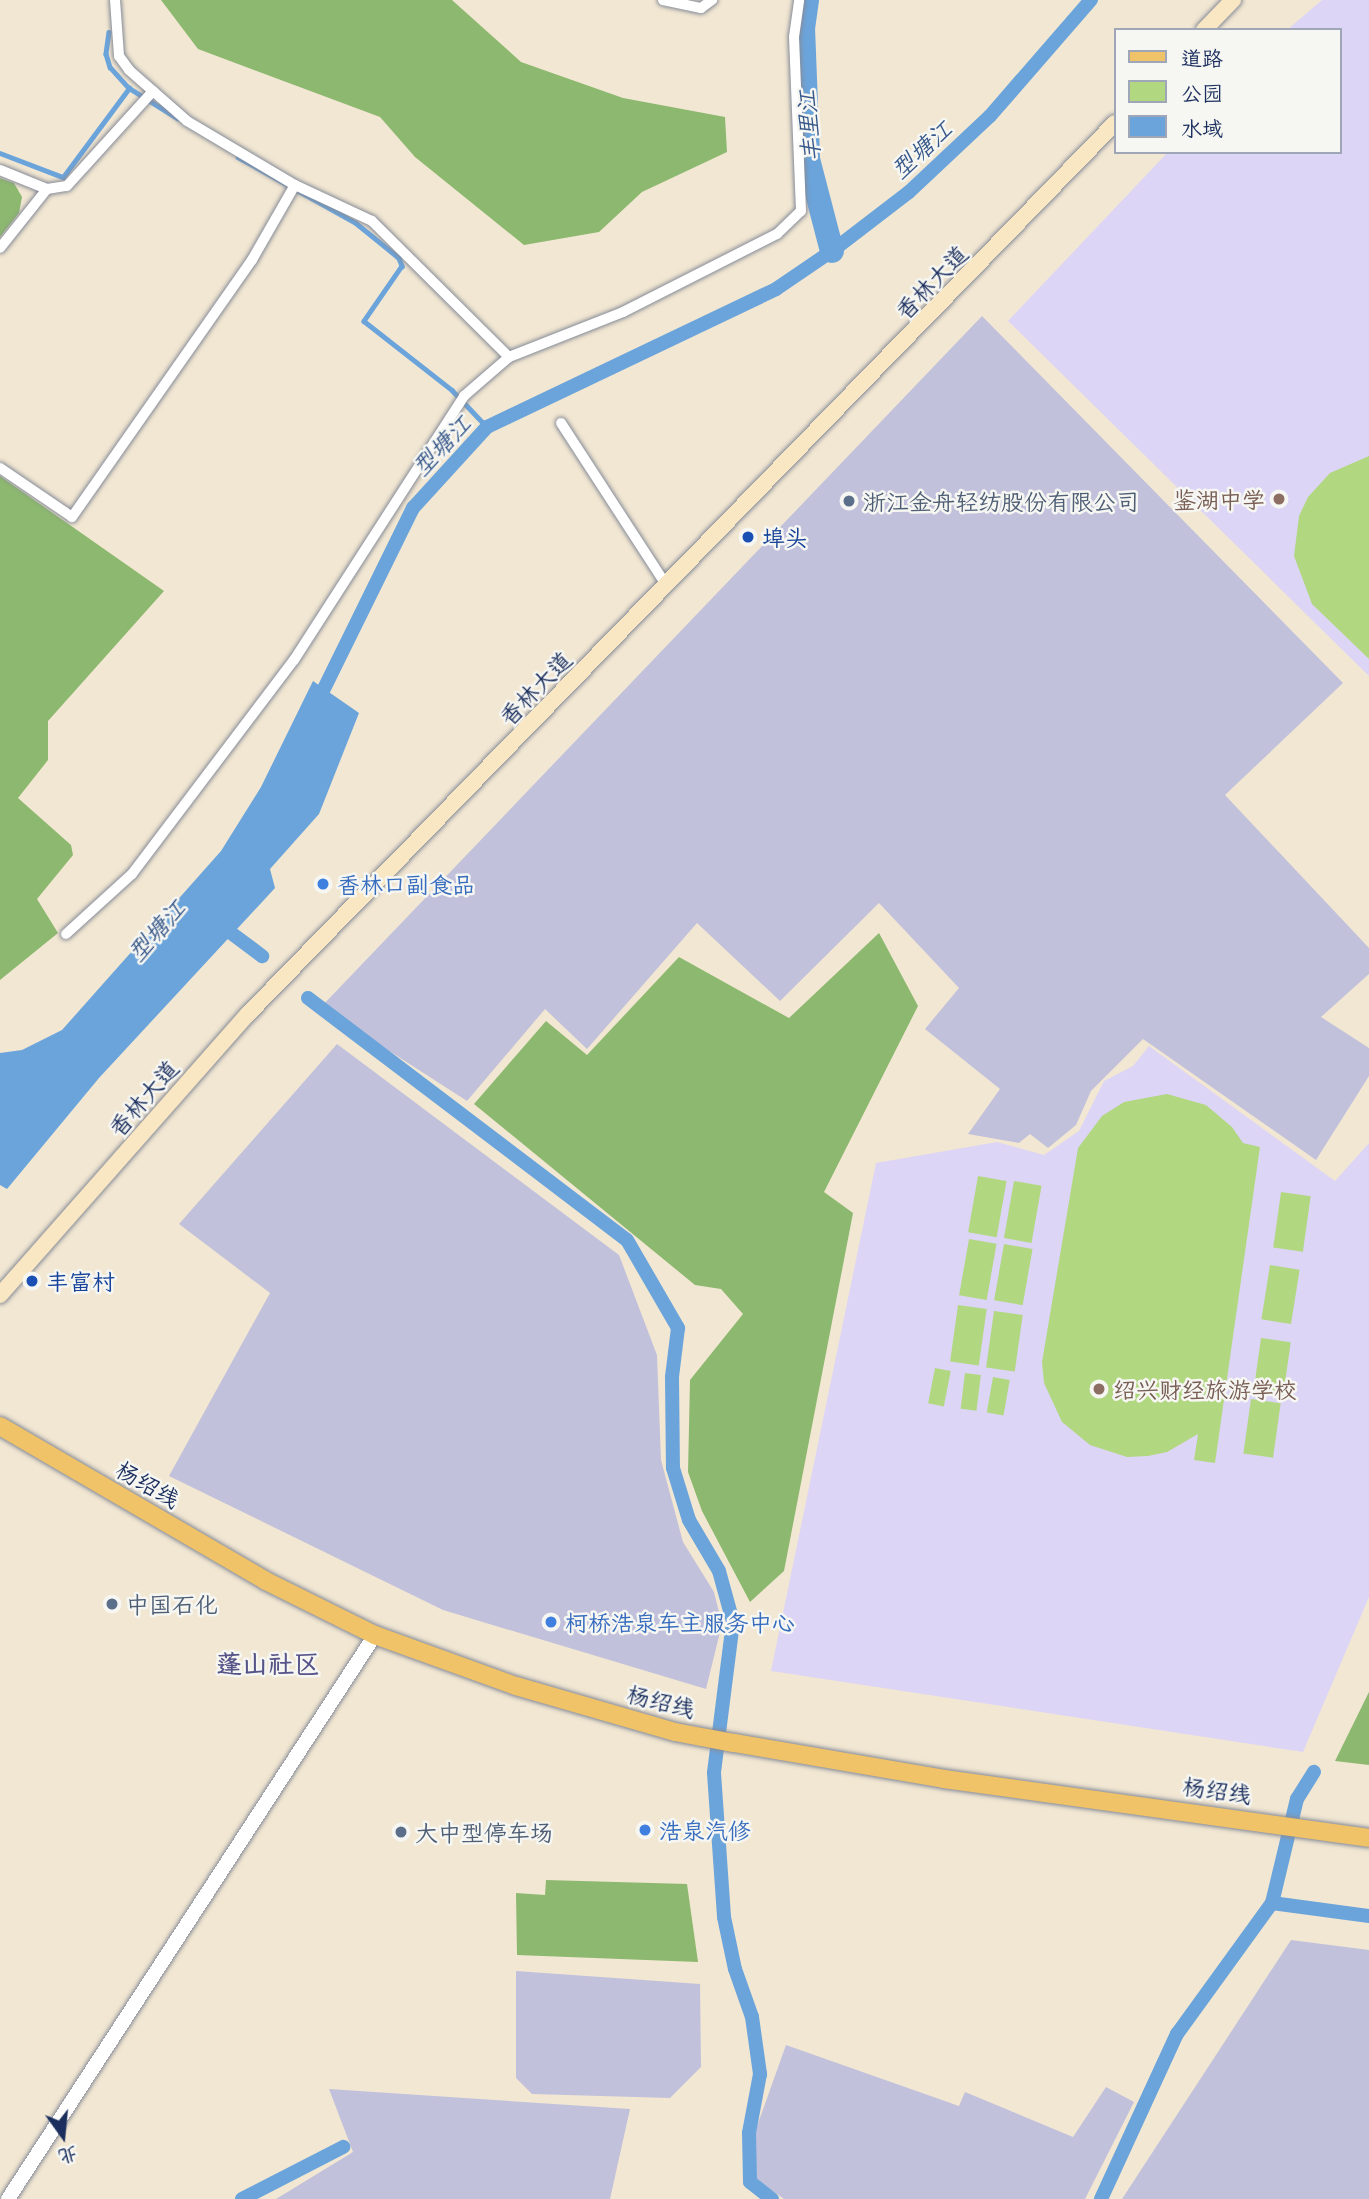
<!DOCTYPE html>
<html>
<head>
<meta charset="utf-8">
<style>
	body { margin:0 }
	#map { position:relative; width:1369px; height:2199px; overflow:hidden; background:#f2e7d2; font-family:"Playpen Sans","LXGW WenKai TC",sans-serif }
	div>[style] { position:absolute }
	.built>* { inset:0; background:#ddd5f6 }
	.industrial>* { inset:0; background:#c2c1dc }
	.green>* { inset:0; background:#b2d781; transform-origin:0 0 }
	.forest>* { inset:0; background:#8db86f }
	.water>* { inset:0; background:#6ba4db }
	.stream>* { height:4.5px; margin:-2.25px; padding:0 2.25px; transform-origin:2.25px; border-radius:2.25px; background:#6ba4db }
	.canal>* { height:14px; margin:-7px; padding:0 7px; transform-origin:7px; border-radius:7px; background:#6ba4db }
	.river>* { height:24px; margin:-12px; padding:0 12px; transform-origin:12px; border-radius:12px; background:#6ba4db }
	.roads { filter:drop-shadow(0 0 2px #868b98) drop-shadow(0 0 2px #868b98) }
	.minor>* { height:10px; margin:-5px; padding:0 5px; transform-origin:5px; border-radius:5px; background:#fff }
	.tertiary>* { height:14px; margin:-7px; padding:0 7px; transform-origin:7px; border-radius:7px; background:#fff }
	.secondary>* { height:16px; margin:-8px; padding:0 8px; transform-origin:8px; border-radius:8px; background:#f9e7c3 }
	.primary>* { height:18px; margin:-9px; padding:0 9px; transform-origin:9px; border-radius:9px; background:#f1c369 }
	.dots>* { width:19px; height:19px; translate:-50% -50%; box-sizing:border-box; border:4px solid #f6f6f2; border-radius:50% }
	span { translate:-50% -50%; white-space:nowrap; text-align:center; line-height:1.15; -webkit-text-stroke:5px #f6f6f2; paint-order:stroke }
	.street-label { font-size:23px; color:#1b2f5e }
	.education-label { font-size:23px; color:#785e54 }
	.right { translate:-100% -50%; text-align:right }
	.left { translate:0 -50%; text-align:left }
	.service-label { font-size:23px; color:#4e5e75 }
	.transit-label { font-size:23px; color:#164399 }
	.shop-label { font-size:23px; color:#366cbe }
	.water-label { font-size:24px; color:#37588a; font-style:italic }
	.quarter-label { font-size:26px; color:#565488; font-weight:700 }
	.legend { position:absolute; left:1114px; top:28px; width:228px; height:126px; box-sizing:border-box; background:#f6f6f2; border:2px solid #9ea6b7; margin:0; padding:9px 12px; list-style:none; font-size:21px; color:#1b2f5e }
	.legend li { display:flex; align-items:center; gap:14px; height:35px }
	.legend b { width:35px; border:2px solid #9ea6b7 }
	.north { position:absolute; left:28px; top:2101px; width:70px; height:70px; -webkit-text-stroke:5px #f6f6f2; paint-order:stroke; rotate:165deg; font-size:19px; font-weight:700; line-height:28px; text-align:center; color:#1b2f5e }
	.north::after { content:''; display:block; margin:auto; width:24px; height:32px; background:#1b2f5e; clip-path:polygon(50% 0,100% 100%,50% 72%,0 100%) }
</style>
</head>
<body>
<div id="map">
	<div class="built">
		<i style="clip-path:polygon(1322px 0,1369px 0,1369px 676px,1008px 321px,1168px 152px,1339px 152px,1339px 30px,1287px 30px)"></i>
		<i style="clip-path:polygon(1149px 1046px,1335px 1181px,1369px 1143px,1369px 1597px,1303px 1752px,771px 1671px,876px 1163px,997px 1142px,1044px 1155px,1079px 1131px,1104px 1081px,1133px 1066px)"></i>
	</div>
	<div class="industrial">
		<i style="clip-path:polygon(982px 316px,1343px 683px,1225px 795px,1369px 948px,1369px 974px,1321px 1017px,1369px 1048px,1369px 1076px,1316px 1160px,1143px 1039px,1091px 1091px,1076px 1125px,1048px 1148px,1030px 1134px,1019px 1143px,968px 1134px,1000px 1089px,925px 1029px,959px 988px,879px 903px,780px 1001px,697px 923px,587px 1049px,545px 1009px,467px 1101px,321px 1007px)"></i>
		<i style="clip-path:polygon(337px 1044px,619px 1255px,657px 1355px,661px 1460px,683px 1542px,714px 1592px,722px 1624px,706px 1689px,443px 1610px,169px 1476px,270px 1293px,179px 1224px)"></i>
		<i style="clip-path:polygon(1291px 1940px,1369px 1950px,1369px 2199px,1122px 2199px)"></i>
		<i style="clip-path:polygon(516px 1971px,700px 1984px,701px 2067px,670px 2098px,532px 2094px,516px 2078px)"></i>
		<i style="clip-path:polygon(786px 2045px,959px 2106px,965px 2092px,1073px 2137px,1106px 2087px,1134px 2102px,1085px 2199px,784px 2199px,756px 2179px,756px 2129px)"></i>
		<i style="clip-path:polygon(329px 2089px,630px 2109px,610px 2199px,276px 2199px,353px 2152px)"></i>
	</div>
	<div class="green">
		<i style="clip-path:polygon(1369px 456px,1369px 659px,1312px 604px,1294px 556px,1299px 516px,1308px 497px,1330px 473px)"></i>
		<i style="clip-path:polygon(1167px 1094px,1206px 1105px,1232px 1127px,1243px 1143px,1260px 1147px,1215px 1463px,1194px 1460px,1198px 1434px,1167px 1452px,1148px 1456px,1127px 1457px,1090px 1445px,1062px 1422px,1044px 1383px,1042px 1362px,1078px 1148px,1102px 1116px,1124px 1102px)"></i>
		<i style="left:978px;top:1176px;width:29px;height:57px;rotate:10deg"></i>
		<i style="left:1014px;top:1181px;width:28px;height:58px;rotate:10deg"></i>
		<i style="left:1281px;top:1192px;width:30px;height:56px;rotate:8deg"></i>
		<i style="left:969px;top:1239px;width:28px;height:57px;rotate:10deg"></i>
		<i style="left:1004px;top:1244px;width:29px;height:57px;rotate:10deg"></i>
		<i style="left:1270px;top:1265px;width:30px;height:55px;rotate:9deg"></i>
		<i style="left:958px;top:1305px;width:29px;height:57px;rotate:8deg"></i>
		<i style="left:994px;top:1311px;width:29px;height:57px;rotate:8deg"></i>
		<i style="left:1261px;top:1338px;width:30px;height:55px;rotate:8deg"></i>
		<i style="left:935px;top:1368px;width:16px;height:36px;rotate:11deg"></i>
		<i style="left:965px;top:1373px;width:16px;height:36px;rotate:7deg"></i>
		<i style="left:993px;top:1377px;width:17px;height:36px;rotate:10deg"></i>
		<i style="left:1251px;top:1399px;width:30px;height:55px;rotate:8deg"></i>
	</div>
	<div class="forest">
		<i style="clip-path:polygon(161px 0,452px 0,521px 62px,623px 98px,725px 117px,727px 152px,642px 192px,599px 232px,524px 245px,415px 157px,380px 117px,198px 49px)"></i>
		<i style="clip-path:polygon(0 178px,14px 183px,22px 197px,19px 213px,0 237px)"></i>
		<i style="clip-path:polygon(0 476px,164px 591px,48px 721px,48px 760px,18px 798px,71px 845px,73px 855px,37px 899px,58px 933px,0 980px)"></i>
		<i style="clip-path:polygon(879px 933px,918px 1006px,824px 1192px,853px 1213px,784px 1571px,750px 1602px,702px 1511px,688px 1472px,690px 1380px,743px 1314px,721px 1289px,695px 1285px,474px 1104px,546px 1021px,587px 1055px,679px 957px,789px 1018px)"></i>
		<i style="clip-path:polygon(1369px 1692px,1369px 1765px,1335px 1761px)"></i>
		<i style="clip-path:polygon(546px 1880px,687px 1884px,698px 1962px,517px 1955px,516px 1893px,545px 1895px)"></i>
	</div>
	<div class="water">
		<i style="clip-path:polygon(313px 681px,359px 713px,319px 814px,270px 869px,275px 888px,99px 1078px,7px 1189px,0 1185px,0 1053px,22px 1050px,62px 1030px,221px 851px,261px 787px)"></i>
	</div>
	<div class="stream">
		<i style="left:109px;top:32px;width:22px;rotate:98deg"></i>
		<i style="left:106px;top:54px;width:14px;rotate:73deg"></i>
		<i style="left:110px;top:67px;width:28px;rotate:48deg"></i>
		<i style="left:129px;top:88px;width:57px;rotate:32deg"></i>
		<i style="left:0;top:153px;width:67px;rotate:20.9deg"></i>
		<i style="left:63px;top:177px;width:111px;rotate:-53.4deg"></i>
		<i style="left:238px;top:157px;width:135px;rotate:29.2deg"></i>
		<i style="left:356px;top:223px;width:55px;rotate:39.1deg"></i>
		<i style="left:399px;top:258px;width:9px;rotate:69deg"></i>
		<i style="left:402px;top:266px;width:67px;rotate:124.6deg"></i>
		<i style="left:364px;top:321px;width:112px;rotate:38.1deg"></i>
		<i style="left:452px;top:390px;width:51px;rotate:46.6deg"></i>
	</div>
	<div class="canal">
		<i style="left:316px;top:705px;width:220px;rotate:-63.8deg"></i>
		<i style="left:413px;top:508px;width:110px;rotate:-47.6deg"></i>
		<i style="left:487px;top:427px;width:320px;rotate:-25.5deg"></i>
		<i style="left:776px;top:289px;width:68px;rotate:-34.2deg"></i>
		<i style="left:832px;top:251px;width:97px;rotate:-37.5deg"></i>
		<i style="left:909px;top:192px;width:111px;rotate:-43.2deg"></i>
		<i style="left:990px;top:116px;width:154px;rotate:-49deg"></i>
		<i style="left:219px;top:924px;width:54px;rotate:36.7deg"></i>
		<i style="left:308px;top:998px;width:400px;rotate:37.2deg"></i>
		<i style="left:627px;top:1240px;width:102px;rotate:59.9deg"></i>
		<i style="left:678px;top:1328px;width:49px;rotate:97deg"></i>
		<i style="left:672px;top:1377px;width:91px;rotate:89.4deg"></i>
		<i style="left:673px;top:1468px;width:54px;rotate:72.9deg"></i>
		<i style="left:689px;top:1520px;width:59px;rotate:59.5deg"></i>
		<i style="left:719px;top:1571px;width:53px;rotate:74.6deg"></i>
		<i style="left:733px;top:1622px;width:152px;rotate:97.2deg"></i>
		<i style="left:714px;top:1773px;width:144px;rotate:86deg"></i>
		<i style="left:724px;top:1917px;width:53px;rotate:78.1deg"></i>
		<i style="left:735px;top:1969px;width:51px;rotate:70.5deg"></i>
		<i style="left:752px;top:2017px;width:58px;rotate:82deg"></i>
		<i style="left:760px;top:2074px;width:60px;rotate:100.6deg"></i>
		<i style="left:749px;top:2133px;width:49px;rotate:88.8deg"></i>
		<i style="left:750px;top:2182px;width:28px;rotate:38deg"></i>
		<i style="left:1272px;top:1903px;width:107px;rotate:-76.5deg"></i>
		<i style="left:1297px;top:1799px;width:32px;rotate:-58deg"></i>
		<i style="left:242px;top:2199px;width:114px;rotate:-27.2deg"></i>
		<i style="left:1101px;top:2199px;width:182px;rotate:-65.3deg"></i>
		<i style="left:1177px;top:2034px;width:162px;rotate:-54.1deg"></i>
		<i style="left:1272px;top:1903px;width:98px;rotate:7.6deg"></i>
	</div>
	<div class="river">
		<i style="left:807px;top:0;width:27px;rotate:98deg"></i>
		<i style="left:803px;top:27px;width:132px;rotate:87.8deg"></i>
		<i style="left:808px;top:159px;width:95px;rotate:75.4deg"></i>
	</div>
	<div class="roads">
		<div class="minor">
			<i style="left:115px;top:0;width:56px;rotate:85.9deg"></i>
			<i style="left:119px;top:56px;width:17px;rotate:54deg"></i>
			<i style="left:129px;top:70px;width:77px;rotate:41.3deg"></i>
			<i style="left:187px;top:121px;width:126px;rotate:30.7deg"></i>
			<i style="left:295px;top:185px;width:85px;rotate:25.1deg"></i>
			<i style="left:372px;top:221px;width:193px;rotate:44.8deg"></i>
			<i style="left:663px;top:0;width:39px;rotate:12deg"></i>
			<i style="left:701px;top:8px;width:14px;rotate:-36deg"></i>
			<i style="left:0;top:170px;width:51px;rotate:22deg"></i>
			<i style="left:47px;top:189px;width:75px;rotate:128.5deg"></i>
			<i style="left:47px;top:189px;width:20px;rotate:-9deg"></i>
			<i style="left:67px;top:186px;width:128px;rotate:-47.8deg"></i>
			<i style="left:561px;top:423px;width:194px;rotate:57deg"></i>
			<i style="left:0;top:468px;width:87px;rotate:34.2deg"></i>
			<i style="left:72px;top:517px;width:314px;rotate:-55deg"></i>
			<i style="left:252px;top:260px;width:86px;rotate:-60.2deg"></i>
			<i style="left:66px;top:934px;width:89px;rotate:-42.3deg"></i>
			<i style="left:132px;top:874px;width:268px;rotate:-52.9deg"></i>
			<i style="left:294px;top:660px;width:314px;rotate:-57.2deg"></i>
			<i style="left:464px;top:396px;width:60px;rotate:-40.9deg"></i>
			<i style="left:509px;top:357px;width:123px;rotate:-21.5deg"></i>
			<i style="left:623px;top:312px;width:173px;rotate:-26.9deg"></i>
			<i style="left:777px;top:234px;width:33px;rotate:-44deg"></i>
			<i style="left:801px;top:211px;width:174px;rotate:-92.3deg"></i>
			<i style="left:794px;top:37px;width:37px;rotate:-82deg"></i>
		</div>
		<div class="tertiary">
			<i style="left:8px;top:2199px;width:673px;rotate:-56.95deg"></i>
		</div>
		<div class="secondary">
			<i style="left:1204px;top:30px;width:42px;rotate:-46deg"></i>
			<i style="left:0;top:1295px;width:375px;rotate:-48.6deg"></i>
			<i style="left:248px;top:1014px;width:1243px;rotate:-45.78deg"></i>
		</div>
		<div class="primary">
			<i style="left:0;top:1426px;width:308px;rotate:30.2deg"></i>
			<i style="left:266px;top:1581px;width:122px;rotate:26.4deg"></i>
			<i style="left:375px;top:1635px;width:150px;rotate:19.9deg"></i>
			<i style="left:516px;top:1686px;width:166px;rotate:16.1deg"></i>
			<i style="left:675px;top:1732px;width:60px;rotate:10.6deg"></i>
			<i style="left:734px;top:1743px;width:213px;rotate:9.7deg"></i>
			<i style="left:944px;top:1779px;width:429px;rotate:7.9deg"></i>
		</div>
	</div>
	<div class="dots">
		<i style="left:1279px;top:499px;background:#8d6e63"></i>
		<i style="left:849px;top:501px;background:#5c6f8a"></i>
		<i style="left:748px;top:537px;background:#1a4fb4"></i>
		<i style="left:323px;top:884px;background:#3f7fe0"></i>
		<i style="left:32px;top:1281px;background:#1a4fb4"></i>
		<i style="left:1099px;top:1389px;background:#8d6e63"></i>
		<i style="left:112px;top:1604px;background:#5c6f8a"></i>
		<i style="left:551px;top:1622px;background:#3f7fe0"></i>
		<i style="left:645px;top:1830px;background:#3f7fe0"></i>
		<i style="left:401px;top:1832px;background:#5c6f8a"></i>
	</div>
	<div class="street-label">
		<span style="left:931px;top:282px;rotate:-46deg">香林大道</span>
		<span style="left:535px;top:688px;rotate:-46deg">香林大道</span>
		<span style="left:143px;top:1098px;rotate:-49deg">香林大道</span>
		<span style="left:148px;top:1484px;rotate:30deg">杨绍线</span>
		<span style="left:661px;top:1701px;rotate:14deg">杨绍线</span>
		<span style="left:1217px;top:1790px;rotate:8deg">杨绍线</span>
	</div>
	<div class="education-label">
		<span class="right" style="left:1265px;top:499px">鉴湖中学</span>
		<span class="left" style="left:1113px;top:1389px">绍兴财经旅游学校</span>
	</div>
	<div class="service-label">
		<span class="left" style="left:863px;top:501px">浙江金舟轻纺股份有限公司</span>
		<span class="left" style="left:126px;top:1604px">中国石化</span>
		<span class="left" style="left:415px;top:1832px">大中型停车场</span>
	</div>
	<div class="transit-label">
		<span class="left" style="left:762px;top:537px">埠头</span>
		<span class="left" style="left:46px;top:1281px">丰富村</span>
	</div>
	<div class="shop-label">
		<span class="left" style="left:337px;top:884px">香林口副食品</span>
		<span class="left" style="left:565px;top:1622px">柯桥浩泉车主服务中心</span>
		<span class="left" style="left:659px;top:1830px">浩泉汽修</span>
	</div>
	<div class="water-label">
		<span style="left:808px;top:126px;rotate:-94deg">丰里江</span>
		<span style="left:921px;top:149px;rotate:-42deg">型塘江</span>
		<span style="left:441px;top:445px;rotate:-46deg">型塘江</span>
		<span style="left:156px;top:930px;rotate:-48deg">型塘江</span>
	</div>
	<div class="quarter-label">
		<span style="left:268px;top:1663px">蓬山社区</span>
	</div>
	<ul class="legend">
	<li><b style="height:9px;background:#f1c369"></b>道路</li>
	<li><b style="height:19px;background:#b2d781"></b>公园</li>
	<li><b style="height:19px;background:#6ba4db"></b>水域</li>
	</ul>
	<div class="north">北</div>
</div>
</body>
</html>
